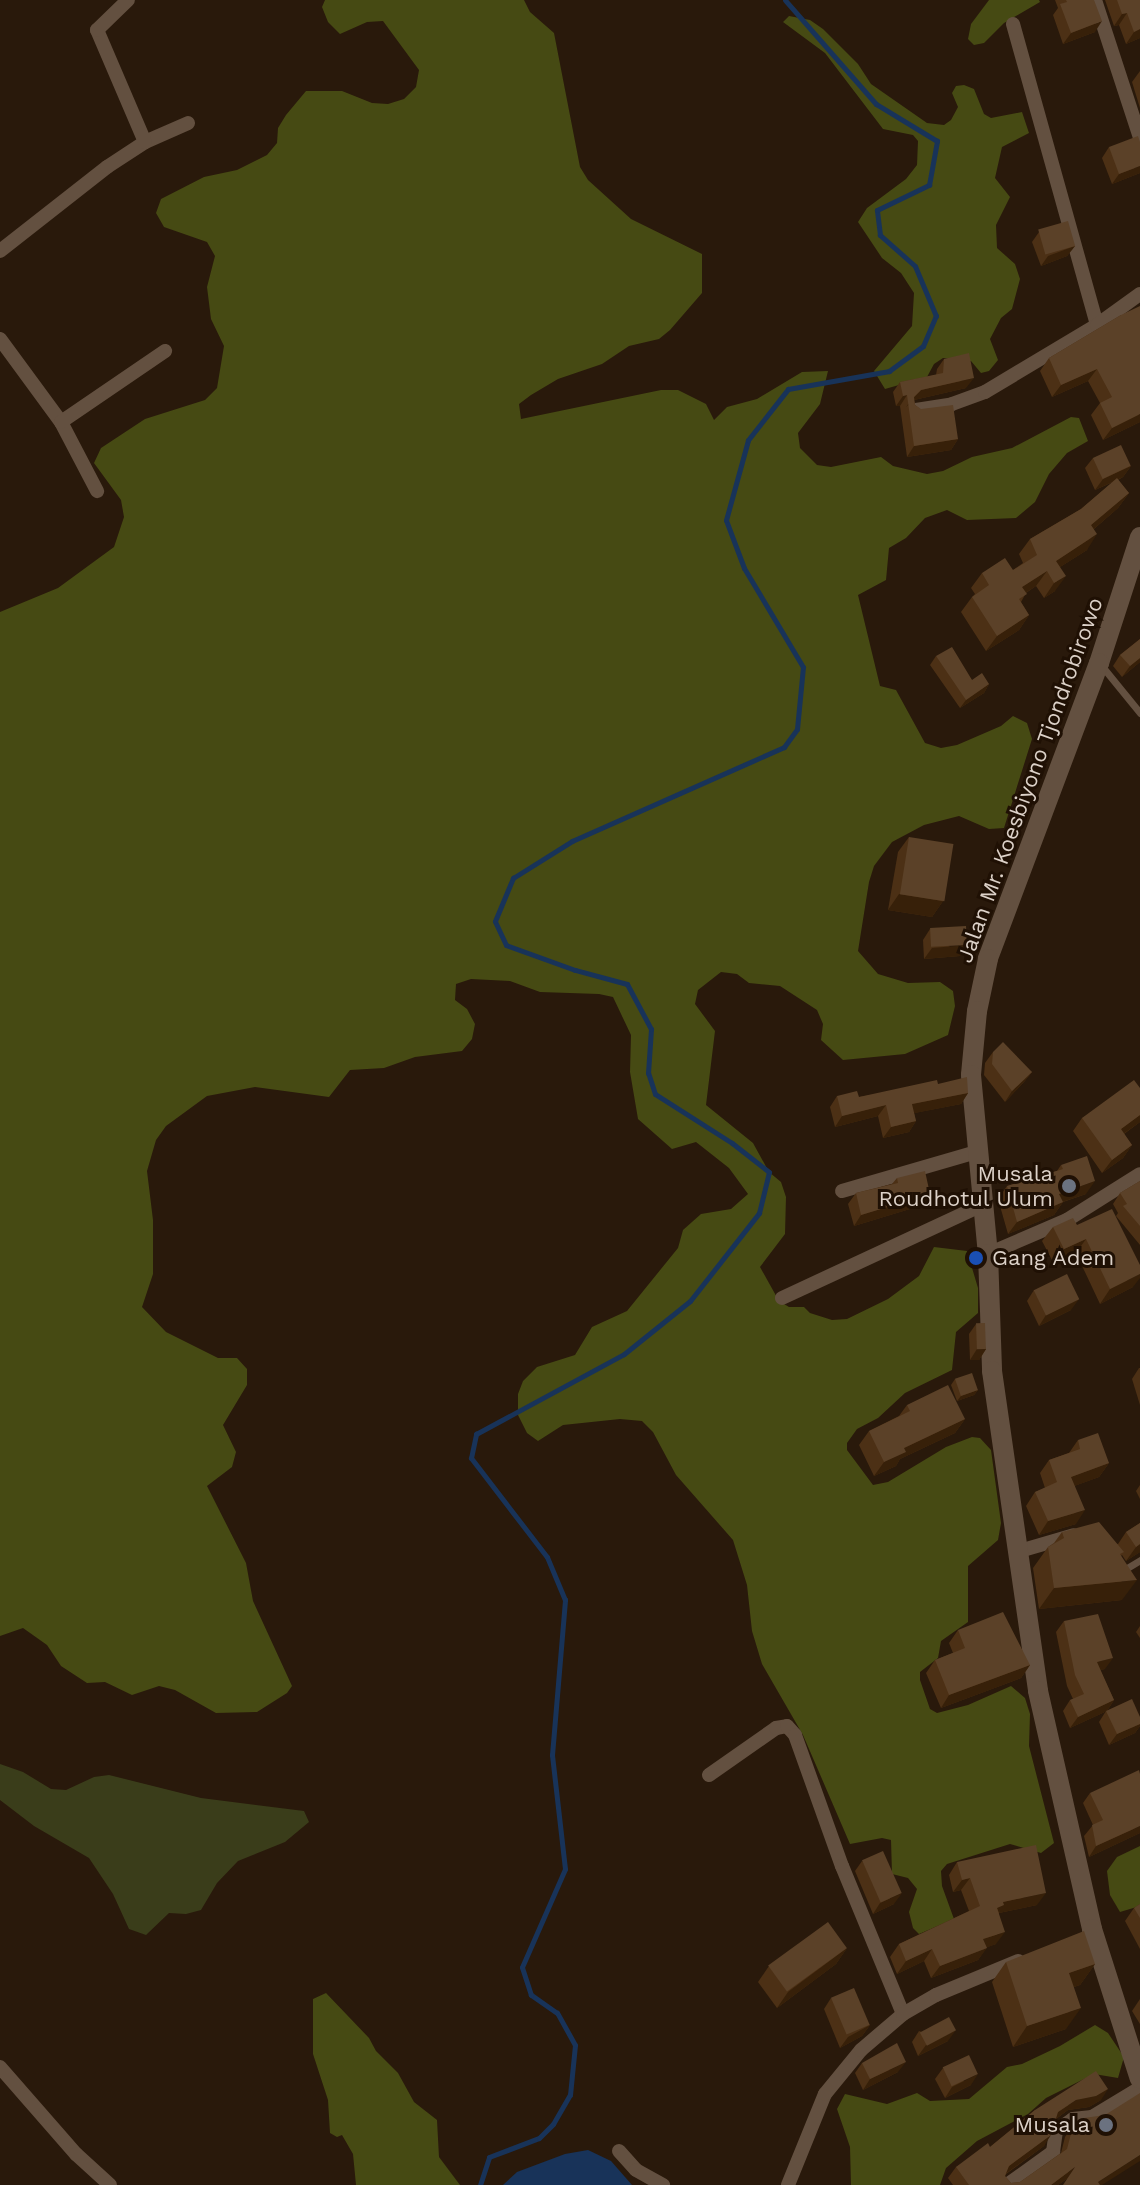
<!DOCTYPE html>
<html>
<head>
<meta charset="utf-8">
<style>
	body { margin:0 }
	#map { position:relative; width:1140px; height:2185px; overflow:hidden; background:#29190b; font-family:"Work Sans",sans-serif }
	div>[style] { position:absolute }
	.green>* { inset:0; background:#3a3d1a }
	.forest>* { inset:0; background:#464a13 }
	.water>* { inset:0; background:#183359 }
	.stream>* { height:5px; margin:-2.5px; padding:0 2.5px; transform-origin:2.5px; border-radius:2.5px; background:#183359 }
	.service>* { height:7px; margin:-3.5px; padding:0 3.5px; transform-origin:3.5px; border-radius:3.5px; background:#635040 }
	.minor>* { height:14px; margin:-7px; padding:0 7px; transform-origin:7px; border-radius:7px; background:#635040 }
	.secondary>* { height:20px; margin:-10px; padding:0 10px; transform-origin:10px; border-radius:10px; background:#635040 }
	.wall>* { inset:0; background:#4c3015 }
	.shaded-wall>* { inset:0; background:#372009 }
	.building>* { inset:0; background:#5b4128; transform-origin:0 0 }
	.dots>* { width:22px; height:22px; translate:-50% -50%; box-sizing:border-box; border:4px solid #1f1004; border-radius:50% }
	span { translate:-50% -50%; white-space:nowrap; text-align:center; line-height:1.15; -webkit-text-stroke:6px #1f1004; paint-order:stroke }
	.street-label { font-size:22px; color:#dcd1c8 }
	.poi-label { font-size:22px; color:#dcd1c8 }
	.right { translate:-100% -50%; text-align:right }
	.left { translate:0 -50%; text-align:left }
</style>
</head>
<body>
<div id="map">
	<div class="green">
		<i style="clip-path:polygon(0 1764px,23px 1772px,51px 1789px,66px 1790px,94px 1777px,109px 1775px,201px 1798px,304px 1811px,309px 1822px,285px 1842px,238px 1861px,217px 1883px,201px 1910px,186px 1914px,169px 1913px,146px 1935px,129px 1929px,113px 1894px,89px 1858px,34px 1826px,0 1800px)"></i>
	</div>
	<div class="forest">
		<i style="clip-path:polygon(325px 0,524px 0,530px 12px,554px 33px,580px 167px,588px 180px,631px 219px,702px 254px,702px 293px,670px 330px,659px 339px,629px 346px,602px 364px,558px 379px,531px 395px,519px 404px,521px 419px,661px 390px,678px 390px,706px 404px,714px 420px,727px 407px,757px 399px,802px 372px,828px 371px,820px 404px,798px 433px,800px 448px,817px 465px,831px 467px,881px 457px,893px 466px,927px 474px,943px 471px,972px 457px,1012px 448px,1071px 417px,1079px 418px,1088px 441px,1067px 453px,1049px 474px,1035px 502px,1016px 518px,967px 520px,947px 510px,925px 518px,906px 538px,889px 548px,886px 580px,858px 595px,880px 686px,896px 690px,925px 743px,941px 748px,957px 745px,1001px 726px,1013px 716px,1027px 723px,1032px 739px,1004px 828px,989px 829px,959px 816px,924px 825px,892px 842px,874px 866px,869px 882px,858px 951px,878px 974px,908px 983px,940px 982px,953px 991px,955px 1006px,948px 1035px,905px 1054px,843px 1060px,821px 1040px,823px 1024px,817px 1010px,780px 986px,749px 983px,737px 974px,721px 972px,698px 990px,695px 1004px,715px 1031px,706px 1105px,753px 1143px,769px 1172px,781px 1182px,786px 1197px,785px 1234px,760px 1267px,779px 1301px,789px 1307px,804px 1307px,810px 1313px,832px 1320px,847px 1319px,888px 1299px,919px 1276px,934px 1247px,967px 1251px,978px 1288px,978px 1313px,956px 1332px,952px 1370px,905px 1393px,878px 1418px,857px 1429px,847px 1443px,847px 1450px,873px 1485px,888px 1482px,946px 1447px,972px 1437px,980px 1438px,991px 1450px,1001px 1523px,998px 1540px,968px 1566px,968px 1622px,941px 1641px,938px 1658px,920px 1672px,920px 1680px,930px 1709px,937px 1713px,968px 1705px,1011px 1686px,1025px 1698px,1030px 1714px,1029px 1746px,1054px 1843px,1041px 1853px,1010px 1844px,947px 1864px,941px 1871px,942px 1886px,954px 1919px,919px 1934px,913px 1928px,909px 1912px,917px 1889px,908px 1878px,892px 1874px,891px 1840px,882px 1838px,850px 1844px,803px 1735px,762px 1664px,752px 1631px,747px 1585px,733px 1540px,676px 1475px,653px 1432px,642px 1421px,620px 1419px,563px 1425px,538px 1441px,527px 1433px,518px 1415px,518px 1394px,523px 1381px,537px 1367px,575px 1355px,592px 1327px,627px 1311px,678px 1248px,683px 1230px,701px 1214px,731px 1209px,748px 1194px,729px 1168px,696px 1142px,672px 1149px,638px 1119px,630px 1072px,631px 1035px,613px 997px,599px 994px,540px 992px,510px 981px,471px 979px,456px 984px,455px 1000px,467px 1009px,475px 1024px,472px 1039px,462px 1051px,415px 1057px,384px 1068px,350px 1070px,329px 1097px,255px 1087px,207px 1096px,166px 1126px,156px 1140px,147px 1171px,153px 1220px,153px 1274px,142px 1307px,166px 1332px,218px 1358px,237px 1358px,247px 1369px,247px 1385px,223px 1425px,236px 1452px,232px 1467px,207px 1486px,246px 1563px,253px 1601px,292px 1686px,287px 1693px,257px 1712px,216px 1713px,175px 1690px,159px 1686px,132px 1695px,105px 1682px,87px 1683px,61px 1666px,47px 1645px,23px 1628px,0 1636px,0 612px,58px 588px,114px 547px,124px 517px,121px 500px,94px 463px,101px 448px,145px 419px,205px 400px,217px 388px,224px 346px,211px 319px,207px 287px,215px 256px,207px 242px,164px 227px,156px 213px,161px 199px,204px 177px,237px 170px,267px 155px,277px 143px,278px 128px,286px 115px,306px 91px,342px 91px,372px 103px,388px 104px,404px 99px,416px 87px,419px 70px,383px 21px,367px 22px,340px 34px,328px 22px,322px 7px)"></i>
		<i style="clip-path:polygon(989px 0,1039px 0,1040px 2px,1004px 23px,984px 43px,974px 45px,968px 39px,971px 24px)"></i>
		<i style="clip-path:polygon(789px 16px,810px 20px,823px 29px,858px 64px,871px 84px,927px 123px,944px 125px,951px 120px,958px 107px,952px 93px,956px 86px,964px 85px,974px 89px,984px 114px,991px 118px,1022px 112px,1029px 133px,1002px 147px,995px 178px,1010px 197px,996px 225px,997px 248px,1015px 264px,1020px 279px,1012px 309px,1001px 318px,990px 339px,998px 360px,989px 371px,981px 373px,971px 361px,943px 358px,934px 364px,927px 377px,885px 389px,874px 371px,912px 326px,914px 293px,901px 273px,882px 258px,858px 222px,867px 208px,906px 179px,917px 165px,918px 141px,913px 135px,883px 129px,825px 53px,783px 22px)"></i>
		<i style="clip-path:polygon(1140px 1846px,1140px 1906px,1120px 1912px,1110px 1895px,1107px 1871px,1117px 1857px)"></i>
		<i style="clip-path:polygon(326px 1993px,369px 2038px,376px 2051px,398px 2073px,414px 2102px,437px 2120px,439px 2157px,460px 2185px,356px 2185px,353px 2154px,342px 2135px,337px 2137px,330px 2133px,328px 2100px,313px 2054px,313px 1999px)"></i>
		<i style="clip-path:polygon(1095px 2025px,1108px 2033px,1124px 2057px,1118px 2078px,1094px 2074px,1046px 2098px,1028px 2114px,977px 2141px,946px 2168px,940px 2185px,851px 2185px,850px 2147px,837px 2109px,845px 2094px,887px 2104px,917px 2093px,930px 2101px,969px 2099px,1007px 2067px,1022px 2064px,1060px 2046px)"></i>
	</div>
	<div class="water">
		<i style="clip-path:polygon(588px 2150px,611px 2161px,632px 2185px,503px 2185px,517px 2172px,565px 2154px)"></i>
	</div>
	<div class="stream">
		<i style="left:480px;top:2185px;width:29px;rotate:-72deg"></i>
		<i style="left:489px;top:2157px;width:53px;rotate:-20.8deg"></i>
		<i style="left:539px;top:2138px;width:20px;rotate:-45deg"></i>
		<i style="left:553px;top:2124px;width:34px;rotate:-60deg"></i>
		<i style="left:570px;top:2095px;width:50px;rotate:-84.3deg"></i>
		<i style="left:575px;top:2045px;width:37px;rotate:-119deg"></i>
		<i style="left:557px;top:2013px;width:32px;rotate:-145deg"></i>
		<i style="left:531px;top:1995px;width:29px;rotate:-108deg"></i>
		<i style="left:522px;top:1967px;width:107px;rotate:-66.3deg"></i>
		<i style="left:565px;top:1869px;width:115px;rotate:-96.5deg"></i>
		<i style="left:552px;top:1755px;width:156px;rotate:-85.2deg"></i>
		<i style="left:565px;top:1600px;width:47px;rotate:-112.7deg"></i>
		<i style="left:547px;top:1557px;width:125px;rotate:-127.5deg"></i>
		<i style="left:471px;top:1458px;width:25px;rotate:-78deg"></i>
		<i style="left:476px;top:1434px;width:168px;rotate:-28.4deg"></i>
		<i style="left:624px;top:1354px;width:85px;rotate:-38.8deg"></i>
		<i style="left:690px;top:1301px;width:112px;rotate:-51.9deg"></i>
		<i style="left:759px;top:1213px;width:42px;rotate:-76.3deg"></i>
		<i style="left:769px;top:1172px;width:47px;rotate:-141.9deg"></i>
		<i style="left:732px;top:1143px;width:91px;rotate:-147.5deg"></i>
		<i style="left:655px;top:1094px;width:22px;rotate:-108deg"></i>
		<i style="left:648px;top:1073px;width:44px;rotate:-86.1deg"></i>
		<i style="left:651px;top:1029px;width:51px;rotate:-118.1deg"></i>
		<i style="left:627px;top:984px;width:54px;rotate:-164.9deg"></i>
		<i style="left:575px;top:970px;width:73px;rotate:-160.1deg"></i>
		<i style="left:506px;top:945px;width:26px;rotate:-115deg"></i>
		<i style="left:495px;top:921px;width:47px;rotate:-67.3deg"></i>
		<i style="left:513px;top:878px;width:70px;rotate:-32.1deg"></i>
		<i style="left:572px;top:841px;width:232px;rotate:-23.9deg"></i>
		<i style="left:784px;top:747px;width:22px;rotate:-54deg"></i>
		<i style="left:797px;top:729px;width:62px;rotate:-84.5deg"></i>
		<i style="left:803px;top:667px;width:115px;rotate:-120.8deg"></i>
		<i style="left:744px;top:568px;width:51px;rotate:-110.6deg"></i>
		<i style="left:726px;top:520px;width:83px;rotate:-74.6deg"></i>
		<i style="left:748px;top:440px;width:65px;rotate:-51.9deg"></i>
		<i style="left:788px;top:389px;width:103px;rotate:-10.1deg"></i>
		<i style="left:889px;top:371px;width:42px;rotate:-36.3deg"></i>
		<i style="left:923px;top:346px;width:33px;rotate:-67deg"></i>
		<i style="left:936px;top:316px;width:54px;rotate:-112.8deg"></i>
		<i style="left:915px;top:266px;width:47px;rotate:-138.5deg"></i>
		<i style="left:880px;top:235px;width:25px;rotate:-97deg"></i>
		<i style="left:877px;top:210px;width:58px;rotate:-25.7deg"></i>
		<i style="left:929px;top:185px;width:45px;rotate:-79.7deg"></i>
		<i style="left:937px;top:141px;width:71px;rotate:-148.8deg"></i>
		<i style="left:876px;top:104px;width:138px;rotate:-131.2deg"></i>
	</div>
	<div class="service">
		<i style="left:1101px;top:665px;width:62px;rotate:50.9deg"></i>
		<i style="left:1122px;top:1571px;width:21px;rotate:-31deg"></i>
	</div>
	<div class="minor">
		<i style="left:1095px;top:0;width:145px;rotate:71.9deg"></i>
		<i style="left:1013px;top:24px;width:313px;rotate:74.4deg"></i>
		<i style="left:145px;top:142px;width:47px;rotate:-23.8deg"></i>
		<i style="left:0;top:251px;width:136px;rotate:-38.1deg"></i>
		<i style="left:107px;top:167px;width:45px;rotate:-33.3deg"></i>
		<i style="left:145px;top:142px;width:122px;rotate:-113.2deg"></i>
		<i style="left:97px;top:30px;width:43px;rotate:-44.1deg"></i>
		<i style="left:0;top:339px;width:103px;rotate:53.7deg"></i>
		<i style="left:61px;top:422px;width:78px;rotate:62.4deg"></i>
		<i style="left:916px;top:410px;width:36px;rotate:-9deg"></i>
		<i style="left:952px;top:404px;width:35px;rotate:-20deg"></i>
		<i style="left:985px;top:392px;width:131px;rotate:-30.9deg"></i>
		<i style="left:1097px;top:325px;width:53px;rotate:-35.8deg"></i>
		<i style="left:61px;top:422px;width:126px;rotate:-34.3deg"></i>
		<i style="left:842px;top:1191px;width:140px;rotate:-16.2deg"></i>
		<i style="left:988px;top:1254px;width:86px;rotate:-23.3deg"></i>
		<i style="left:1067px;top:1220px;width:86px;rotate:-32.2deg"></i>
		<i style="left:782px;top:1298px;width:221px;rotate:-24.9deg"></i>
		<i style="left:1016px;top:1552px;width:60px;rotate:-16.3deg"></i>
		<i style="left:709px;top:1775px;width:82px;rotate:-35deg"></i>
		<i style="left:776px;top:1728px;width:11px;rotate:-10deg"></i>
		<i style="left:787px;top:1726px;width:12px;rotate:48deg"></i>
		<i style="left:795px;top:1735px;width:139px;rotate:70.3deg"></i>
		<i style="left:842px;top:1866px;width:160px;rotate:67.6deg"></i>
		<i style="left:0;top:2067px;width:116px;rotate:48.9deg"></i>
		<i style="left:76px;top:2154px;width:46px;rotate:42.4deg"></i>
		<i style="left:619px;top:2151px;width:25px;rotate:48deg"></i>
		<i style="left:636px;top:2170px;width:31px;rotate:29deg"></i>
		<i style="left:788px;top:2185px;width:98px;rotate:-67.9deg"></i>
		<i style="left:825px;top:2094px;width:57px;rotate:-50.7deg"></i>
		<i style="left:861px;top:2050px;width:55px;rotate:-40.6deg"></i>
		<i style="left:903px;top:2014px;width:38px;rotate:-30deg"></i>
		<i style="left:936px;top:1995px;width:89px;rotate:-22.5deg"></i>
		<i style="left:1007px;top:2185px;width:57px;rotate:-35.7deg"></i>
		<i style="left:1053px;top:2152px;width:21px;rotate:-82deg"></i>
		<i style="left:1056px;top:2131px;width:21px;rotate:-35deg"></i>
		<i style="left:1073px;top:2119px;width:19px;rotate:-6deg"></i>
		<i style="left:1092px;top:2117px;width:56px;rotate:-31.1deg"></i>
	</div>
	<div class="secondary">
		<i style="left:1140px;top:537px;width:133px;rotate:108deg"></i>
		<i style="left:1099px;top:663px;width:316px;rotate:110.6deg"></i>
		<i style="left:988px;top:959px;width:53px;rotate:101.9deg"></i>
		<i style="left:977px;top:1011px;width:64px;rotate:95.4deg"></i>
		<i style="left:971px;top:1075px;width:180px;rotate:84.6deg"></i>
		<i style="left:988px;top:1254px;width:117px;rotate:88deg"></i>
		<i style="left:992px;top:1371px;width:323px;rotate:81.8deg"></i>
		<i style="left:1038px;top:1691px;width:244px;rotate:77.2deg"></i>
		<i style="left:1092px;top:1929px;width:157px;rotate:72.3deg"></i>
	</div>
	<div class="wall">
		<i style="clip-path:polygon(1055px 0,1094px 0,1095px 32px,1063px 44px,1053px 15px,1058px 8px)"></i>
		<i style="clip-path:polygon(1105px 0,1140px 0,1140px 38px,1126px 44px,1119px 25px,1114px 26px)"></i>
		<i style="clip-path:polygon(1140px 71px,1140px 108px,1132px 82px)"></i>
		<i style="clip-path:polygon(1109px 147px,1140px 173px,1112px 184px,1102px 158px)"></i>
		<i style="clip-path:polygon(1039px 232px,1075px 246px,1067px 256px,1041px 266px,1032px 242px)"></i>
		<i style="clip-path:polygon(1121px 315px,1140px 422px,1103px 440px,1091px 415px,1100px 403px,1088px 381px,1052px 397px,1040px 371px,1049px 358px)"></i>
		<i style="clip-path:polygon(944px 359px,966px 388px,914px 400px,915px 405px,958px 439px,951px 450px,907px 457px,900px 406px,896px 406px,893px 392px,900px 382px,936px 375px,937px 369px)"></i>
		<i style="clip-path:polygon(1093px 458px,1131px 466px,1123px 477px,1118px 480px,1129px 493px,1118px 508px,1094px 529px,1087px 550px,1060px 567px,1055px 591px,1044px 598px,1036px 586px,1026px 593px,1021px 602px,1029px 615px,1019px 630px,986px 651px,961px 612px,972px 597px,975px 594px,971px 588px,982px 573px,1013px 570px,1023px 563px,1019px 554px,1030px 539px,1081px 509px,1113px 482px,1095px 490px,1085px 468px)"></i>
		<i style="clip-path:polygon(1140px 639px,1140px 662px,1122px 677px,1113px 666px,1120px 655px)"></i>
		<i style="clip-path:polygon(936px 656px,972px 680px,989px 684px,984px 693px,960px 708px,930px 665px)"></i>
		<i style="clip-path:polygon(909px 837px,943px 901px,932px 917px,888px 910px,898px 852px)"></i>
		<i style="clip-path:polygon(930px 929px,960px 956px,924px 959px,923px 940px)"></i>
		<i style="clip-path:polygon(993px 1052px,1032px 1072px,1024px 1082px,1005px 1102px,984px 1075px,985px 1063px)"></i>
		<i style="clip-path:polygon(938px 1084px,968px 1093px,961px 1104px,914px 1113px,916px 1121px,909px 1132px,883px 1138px,878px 1116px,835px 1127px,830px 1107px,837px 1096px,859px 1097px)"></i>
		<i style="clip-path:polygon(1140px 1088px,1140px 1122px,1124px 1134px,1132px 1145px,1123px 1158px,1102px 1173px,1073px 1131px,1082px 1118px)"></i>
		<i style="clip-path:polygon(1061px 1165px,1086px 1194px,1063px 1202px,1054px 1215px,1008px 1234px,998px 1199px,1007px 1186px,1057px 1171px)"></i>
		<i style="clip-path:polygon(897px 1178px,930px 1194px,923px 1205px,854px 1226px,848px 1204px,856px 1193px,892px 1184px)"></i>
		<i style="clip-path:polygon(1140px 1181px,1140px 1245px,1116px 1216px,1118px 1213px,1113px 1204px,1120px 1193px)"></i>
		<i style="clip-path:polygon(1077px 1225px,1133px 1287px,1100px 1304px,1076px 1253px,1054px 1264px,1042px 1241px,1053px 1227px)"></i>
		<i style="clip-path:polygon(1034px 1290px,1071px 1310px,1039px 1326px,1027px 1301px)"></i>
		<i style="clip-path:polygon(976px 1324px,986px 1349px,979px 1360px,970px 1360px,969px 1334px)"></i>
		<i style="clip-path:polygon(1139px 1368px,1140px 1368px,1140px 1405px,1132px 1379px)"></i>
		<i style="clip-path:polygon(955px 1379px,978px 1390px,974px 1395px,957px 1401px,951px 1385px)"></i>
		<i style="clip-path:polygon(907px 1405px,965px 1419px,955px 1433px,900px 1459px,896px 1466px,874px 1476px,859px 1445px,869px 1431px,899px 1416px)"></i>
		<i style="clip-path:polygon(1078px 1440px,1109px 1463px,1099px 1477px,1074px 1486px,1076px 1524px,1039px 1535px,1026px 1506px,1035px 1492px,1045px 1488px,1040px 1473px,1049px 1460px,1069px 1453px)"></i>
		<i style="clip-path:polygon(1140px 1485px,1140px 1499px,1136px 1491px)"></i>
		<i style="clip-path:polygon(1140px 1523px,1140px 1552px,1126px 1561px,1122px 1555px,1121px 1556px,1122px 1600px,1039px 1609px,1033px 1568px,1048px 1547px,1054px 1543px,1062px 1532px,1118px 1544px,1126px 1532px)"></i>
		<i style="clip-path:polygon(1064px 1621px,1105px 1669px,1100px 1670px,1114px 1700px,1107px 1711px,1070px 1728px,1063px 1711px,1070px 1700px,1073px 1699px,1067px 1686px,1056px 1632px)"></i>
		<i style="clip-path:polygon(1140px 1626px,1140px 1638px,1136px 1632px)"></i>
		<i style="clip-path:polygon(958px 1630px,1030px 1665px,1021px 1678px,941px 1708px,926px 1673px,935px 1660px,953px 1653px,949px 1643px)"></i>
		<i style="clip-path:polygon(1106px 1711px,1140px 1717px,1140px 1726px,1135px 1733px,1109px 1745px,1099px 1722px)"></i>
		<i style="clip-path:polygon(1090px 1793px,1140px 1833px,1089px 1857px,1084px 1836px,1093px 1825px,1083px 1803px)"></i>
		<i style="clip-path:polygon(862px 1861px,894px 1904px,873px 1914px,855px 1871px)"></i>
		<i style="clip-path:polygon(957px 1862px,1037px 1905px,999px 1913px,996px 1944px,987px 1947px,978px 1960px,931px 1978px,924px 1961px,897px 1974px,890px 1957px,899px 1944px,969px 1911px,961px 1890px,953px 1892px,949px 1875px)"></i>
		<i style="clip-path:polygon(1140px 1904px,1140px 1949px,1125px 1921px,1134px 1908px)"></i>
		<i style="clip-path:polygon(847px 1948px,836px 1964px,777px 2008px,758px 1982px,769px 1966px)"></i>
		<i style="clip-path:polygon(1006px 1962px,1095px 1964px,1080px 1985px,1074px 1987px,1066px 2029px,1013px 2047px,992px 1982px)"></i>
		<i style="clip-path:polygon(831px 1998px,870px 2025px,862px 2036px,840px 2048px,824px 2009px)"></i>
		<i style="clip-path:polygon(1140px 1999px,1140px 2024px,1132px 2011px)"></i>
		<i style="clip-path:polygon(919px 2031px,948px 2041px,918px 2056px,912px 2042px)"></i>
		<i style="clip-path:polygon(862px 2063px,898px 2072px,863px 2090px,855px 2073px)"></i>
		<i style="clip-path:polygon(943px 2068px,971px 2085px,945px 2098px,935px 2079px)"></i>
		<i style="clip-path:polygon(1101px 2100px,1089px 2107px,1068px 2110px,1056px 2119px,1044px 2146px,1006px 2174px,1005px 2176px,1011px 2183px,1020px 2182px,1061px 2153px,1065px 2137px,1073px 2126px,1068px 2178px,1058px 2185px,953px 2185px,948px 2178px,956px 2167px,990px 2147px,1035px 2110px)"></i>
	</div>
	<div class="shaded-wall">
		<i style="clip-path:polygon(1127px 13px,1119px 25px,1114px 26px,1122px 14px)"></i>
		<i style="clip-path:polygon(1102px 21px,1095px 32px,1063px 44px,1071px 33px)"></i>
		<i style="clip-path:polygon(1140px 29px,1140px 38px,1126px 44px,1134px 32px)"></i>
		<i style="clip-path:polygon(1140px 166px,1140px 173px,1112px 184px,1119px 174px)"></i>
		<i style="clip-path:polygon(1075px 246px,1067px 256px,1041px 266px,1048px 256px)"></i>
		<i style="clip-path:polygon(1097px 369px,1088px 381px,1052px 397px,1061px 385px)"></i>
		<i style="clip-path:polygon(974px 378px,966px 388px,914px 400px,906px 407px,914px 397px,921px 390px)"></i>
		<i style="clip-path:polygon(907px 395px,900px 406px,896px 406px,903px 396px)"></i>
		<i style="clip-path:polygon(1140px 414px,1140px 422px,1103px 440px,1112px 428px)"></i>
		<i style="clip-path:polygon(958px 439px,951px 450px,907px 457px,914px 446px)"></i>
		<i style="clip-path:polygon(1131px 466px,1123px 477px,1095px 490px,1103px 479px)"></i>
		<i style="clip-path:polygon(1129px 493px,1118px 508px,1081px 540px,1091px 525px)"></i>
		<i style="clip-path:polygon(1097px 534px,1087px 550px,1049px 574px,1056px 561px)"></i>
		<i style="clip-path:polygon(1047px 571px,1036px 586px,1012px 602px,1022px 587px)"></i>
		<i style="clip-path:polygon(1066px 576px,1055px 591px,1044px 598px,1054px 583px)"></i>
		<i style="clip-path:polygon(1029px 615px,1019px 630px,986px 651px,997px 636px)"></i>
		<i style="clip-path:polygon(1140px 658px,1140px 662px,1122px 677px,1130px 666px)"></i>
		<i style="clip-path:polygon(989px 684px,984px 693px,960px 708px,966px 700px)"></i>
		<i style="clip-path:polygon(899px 894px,943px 901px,932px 917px,888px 910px)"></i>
		<i style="clip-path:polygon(967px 945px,960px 956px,924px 959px,932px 948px)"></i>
		<i style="clip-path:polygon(1032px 1072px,1024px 1082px,1005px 1102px,1012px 1091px)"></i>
		<i style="clip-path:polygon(968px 1093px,961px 1104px,905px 1115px,912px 1104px)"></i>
		<i style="clip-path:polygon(886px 1105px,878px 1116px,835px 1127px,842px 1116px)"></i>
		<i style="clip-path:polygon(1140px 1115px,1140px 1122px,1112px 1142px,1121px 1129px)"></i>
		<i style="clip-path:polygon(916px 1121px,909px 1132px,883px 1138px,891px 1127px)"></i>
		<i style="clip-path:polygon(1132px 1145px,1123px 1158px,1102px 1173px,1112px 1160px)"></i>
		<i style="clip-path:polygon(1095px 1181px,1086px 1194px,1050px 1206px,1059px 1194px)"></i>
		<i style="clip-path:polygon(930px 1194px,923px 1205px,854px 1226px,861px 1215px)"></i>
		<i style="clip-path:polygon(1063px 1202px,1054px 1215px,1008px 1234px,1017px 1222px)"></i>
		<i style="clip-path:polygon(1086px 1239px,1076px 1253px,1054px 1264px,1064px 1249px)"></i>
		<i style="clip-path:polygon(1140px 1274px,1140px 1278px,1133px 1287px,1100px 1304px,1110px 1289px)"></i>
		<i style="clip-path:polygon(1079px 1299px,1071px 1310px,1039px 1326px,1046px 1315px)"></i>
		<i style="clip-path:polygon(977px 1349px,986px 1349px,979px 1360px,970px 1360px)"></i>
		<i style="clip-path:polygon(978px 1390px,974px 1395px,957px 1401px,961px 1396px)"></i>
		<i style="clip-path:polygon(965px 1419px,955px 1433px,900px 1459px,896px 1466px,874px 1476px,884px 1462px,904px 1448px)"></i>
		<i style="clip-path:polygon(1109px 1463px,1099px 1477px,1061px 1491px,1071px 1477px)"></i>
		<i style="clip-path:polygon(1085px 1510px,1076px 1524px,1039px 1535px,1048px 1521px)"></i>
		<i style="clip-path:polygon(1140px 1544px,1140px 1552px,1126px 1561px,1136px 1547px)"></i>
		<i style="clip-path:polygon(1137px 1580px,1122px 1600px,1039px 1609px,1054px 1588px)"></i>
		<i style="clip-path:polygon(1113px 1658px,1105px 1669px,1089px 1673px,1097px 1662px)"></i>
		<i style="clip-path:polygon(1030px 1665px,1021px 1678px,941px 1708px,949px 1695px)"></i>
		<i style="clip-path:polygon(1114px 1700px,1107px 1711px,1070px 1728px,1078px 1717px)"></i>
		<i style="clip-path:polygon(1140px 1724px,1140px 1726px,1135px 1733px,1109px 1745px,1117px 1734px)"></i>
		<i style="clip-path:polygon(1140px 1826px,1140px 1833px,1089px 1857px,1096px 1846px)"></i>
		<i style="clip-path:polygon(970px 1878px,961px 1890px,953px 1892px,962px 1880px)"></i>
		<i style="clip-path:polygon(902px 1893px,894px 1904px,873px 1914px,880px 1903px)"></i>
		<i style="clip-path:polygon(1046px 1893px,1037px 1905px,999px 1913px,997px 1908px,1003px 1902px)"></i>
		<i style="clip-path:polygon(1005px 1932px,996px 1944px,975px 1952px,983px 1939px)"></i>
		<i style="clip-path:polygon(847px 1948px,836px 1964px,777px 2008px,788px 1992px)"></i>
		<i style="clip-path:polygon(987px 1948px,978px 1960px,931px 1978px,940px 1966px)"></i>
		<i style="clip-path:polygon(932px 1949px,924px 1961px,897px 1974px,906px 1961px)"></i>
		<i style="clip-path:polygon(1095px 1964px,1080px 1985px,1055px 1993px,1069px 1973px)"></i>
		<i style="clip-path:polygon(1081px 2008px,1066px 2029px,1013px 2047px,1027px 2026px)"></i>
		<i style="clip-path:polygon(870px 2025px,862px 2036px,840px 2048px,848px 2037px)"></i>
		<i style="clip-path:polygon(956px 2030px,948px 2041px,918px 2056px,926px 2045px)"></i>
		<i style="clip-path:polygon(906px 2062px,898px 2072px,863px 2090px,870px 2079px)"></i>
		<i style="clip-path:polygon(978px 2074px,971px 2085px,945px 2098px,952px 2087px)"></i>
		<i style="clip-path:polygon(1108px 2089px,1101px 2100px,1089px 2107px,1068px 2110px,1050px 2123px,1058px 2112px,1076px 2100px)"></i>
		<i style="clip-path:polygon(1051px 2135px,1044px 2146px,1001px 2177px,1009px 2166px)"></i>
		<i style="clip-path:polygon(1140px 2155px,1140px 2161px,1102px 2185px,1096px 2185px,1098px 2182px)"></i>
		<i style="clip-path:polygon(1075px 2167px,1068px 2178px,1058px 2185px,1051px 2185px)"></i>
	</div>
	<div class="building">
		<i style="clip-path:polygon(1066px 0,1094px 0,1102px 21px,1071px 33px,1060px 4px,1067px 2px)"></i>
		<i style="clip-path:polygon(1117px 0,1140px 0,1140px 29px,1134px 32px,1127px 13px,1122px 14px)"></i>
		<i style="clip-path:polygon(1138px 136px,1140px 142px,1140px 166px,1119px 174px,1109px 147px)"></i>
		<i style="left:1068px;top:221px;width:26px;height:31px;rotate:74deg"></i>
		<i style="clip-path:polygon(1140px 306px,1140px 414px,1112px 428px,1100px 403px,1112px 397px,1097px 369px,1061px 385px,1049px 358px,1121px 315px)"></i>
		<i style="clip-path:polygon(969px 353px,974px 378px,921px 390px,914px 397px,915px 405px,921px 409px,953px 405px,958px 439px,914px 446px,907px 395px,903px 396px,900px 382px,943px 373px,944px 359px)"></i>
		<i style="left:1121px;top:445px;width:23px;height:31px;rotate:65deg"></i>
		<i style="clip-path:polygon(1117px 478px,1129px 493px,1091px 525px,1097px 534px,1056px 561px,1066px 576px,1054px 583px,1047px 571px,1022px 587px,1027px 594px,1019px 599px,1029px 615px,997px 636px,972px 597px,989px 585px,982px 573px,1005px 558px,1013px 570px,1037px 555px,1030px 539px,1081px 509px)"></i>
		<i style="clip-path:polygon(1140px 639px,1140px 658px,1130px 666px,1120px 655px)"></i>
		<i style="clip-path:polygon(952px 647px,972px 680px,982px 673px,989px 684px,966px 700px,936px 656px)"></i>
		<i style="left:909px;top:837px;width:45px;height:58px;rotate:9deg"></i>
		<i style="left:966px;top:926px;width:19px;height:36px;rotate:87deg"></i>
		<i style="clip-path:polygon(1003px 1042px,1032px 1072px,1012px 1091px,992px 1064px,993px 1052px)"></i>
		<i style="clip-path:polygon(967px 1077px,968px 1093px,912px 1104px,916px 1121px,891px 1127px,886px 1105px,842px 1116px,837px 1096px,857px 1091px,859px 1097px,937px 1080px,938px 1084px)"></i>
		<i style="clip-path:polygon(1134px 1080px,1140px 1088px,1140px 1115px,1121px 1129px,1132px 1145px,1112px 1160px,1082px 1118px)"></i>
		<i style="clip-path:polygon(1087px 1156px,1095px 1181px,1059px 1194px,1063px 1202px,1017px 1222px,1007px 1186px,1063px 1169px,1061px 1165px)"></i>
		<i style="clip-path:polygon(925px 1171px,930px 1194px,861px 1215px,856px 1193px,898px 1183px,897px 1178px)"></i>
		<i style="clip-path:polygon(1140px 1181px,1140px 1226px,1123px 1206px,1127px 1204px,1120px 1193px)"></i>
		<i style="clip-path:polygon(1112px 1209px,1140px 1265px,1140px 1274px,1110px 1289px,1086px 1239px,1064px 1249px,1053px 1227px,1073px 1218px,1077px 1225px)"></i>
		<i style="left:1067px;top:1274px;width:28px;height:37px;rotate:64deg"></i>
		<i style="left:985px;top:1323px;width:26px;height:9px;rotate:88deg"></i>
		<i style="left:972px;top:1373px;width:18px;height:18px;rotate:71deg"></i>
		<i style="clip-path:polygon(948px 1385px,965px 1419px,904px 1448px,906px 1452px,884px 1462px,869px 1431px,910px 1411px,907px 1405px)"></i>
		<i style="clip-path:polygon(1098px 1433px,1109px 1463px,1071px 1477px,1085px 1510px,1048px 1521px,1035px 1492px,1057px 1482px,1049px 1460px,1080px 1449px,1078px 1440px)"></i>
		<i style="clip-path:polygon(1099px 1522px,1124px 1552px,1120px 1554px,1137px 1580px,1054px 1588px,1048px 1547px,1064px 1538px,1062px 1532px)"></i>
		<i style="clip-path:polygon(1140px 1523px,1140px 1544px,1136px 1547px,1126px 1532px)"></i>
		<i style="clip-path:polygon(1003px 1612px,1030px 1665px,949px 1695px,935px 1660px,965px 1648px,958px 1630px)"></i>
		<i style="clip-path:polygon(1098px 1614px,1113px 1658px,1097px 1662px,1114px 1700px,1078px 1717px,1070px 1700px,1084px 1694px,1075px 1675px,1064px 1621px)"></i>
		<i style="clip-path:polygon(1132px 1699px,1140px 1717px,1140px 1724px,1117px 1734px,1106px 1711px)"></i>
		<i style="clip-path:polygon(1139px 1770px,1140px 1774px,1140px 1826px,1096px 1846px,1092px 1825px,1103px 1820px,1090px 1793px)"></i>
		<i style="clip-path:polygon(1036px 1845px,1046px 1893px,1003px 1902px,1004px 1905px,997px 1908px,1005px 1932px,983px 1939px,987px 1948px,940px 1966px,932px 1949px,906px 1961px,899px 1944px,980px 1906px,970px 1878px,962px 1880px,957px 1862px)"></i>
		<i style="left:883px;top:1851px;width:46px;height:23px;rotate:66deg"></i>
		<i style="clip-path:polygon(1140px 1904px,1140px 1918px,1134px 1908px)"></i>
		<i style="left:828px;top:1922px;width:32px;height:74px;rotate:54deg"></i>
		<i style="clip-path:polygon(1084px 1931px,1095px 1964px,1069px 1973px,1081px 2008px,1027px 2026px,1006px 1962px)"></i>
		<i style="left:854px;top:1988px;width:40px;height:25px;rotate:67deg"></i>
		<i style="left:949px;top:2017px;width:15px;height:33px;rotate:62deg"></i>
		<i style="clip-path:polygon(897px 2043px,906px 2062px,870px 2079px,862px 2063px)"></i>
		<i style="left:969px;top:2055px;width:21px;height:29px;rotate:65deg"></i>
		<i style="clip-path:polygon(1096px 2071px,1108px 2089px,1096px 2096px,1076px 2100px,1058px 2112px,1051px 2135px,1009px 2166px,1005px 2176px,1011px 2183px,1020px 2182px,1067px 2149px,1073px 2126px,1084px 2118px,1105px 2115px,1140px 2093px,1140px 2155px,1098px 2182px,1100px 2185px,1063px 2185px,1075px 2167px,1051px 2185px,969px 2185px,956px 2167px,988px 2143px,990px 2147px,1035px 2110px)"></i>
	</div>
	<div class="dots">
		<i style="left:1069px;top:1186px;background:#6b7280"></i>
		<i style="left:976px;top:1258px;background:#1a4fb4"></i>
		<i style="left:1106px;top:2125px;background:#6b7280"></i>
	</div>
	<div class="street-label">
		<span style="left:1030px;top:780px;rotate:-70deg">Jalan Mr. Koesbiyono Tjondrobirowo</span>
	</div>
	<div class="poi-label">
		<span class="right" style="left:1053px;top:1186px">Musala<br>Roudhotul Ulum</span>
		<span class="left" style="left:992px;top:1258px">Gang Adem</span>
		<span class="right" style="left:1090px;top:2125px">Musala</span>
	</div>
</div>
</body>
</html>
